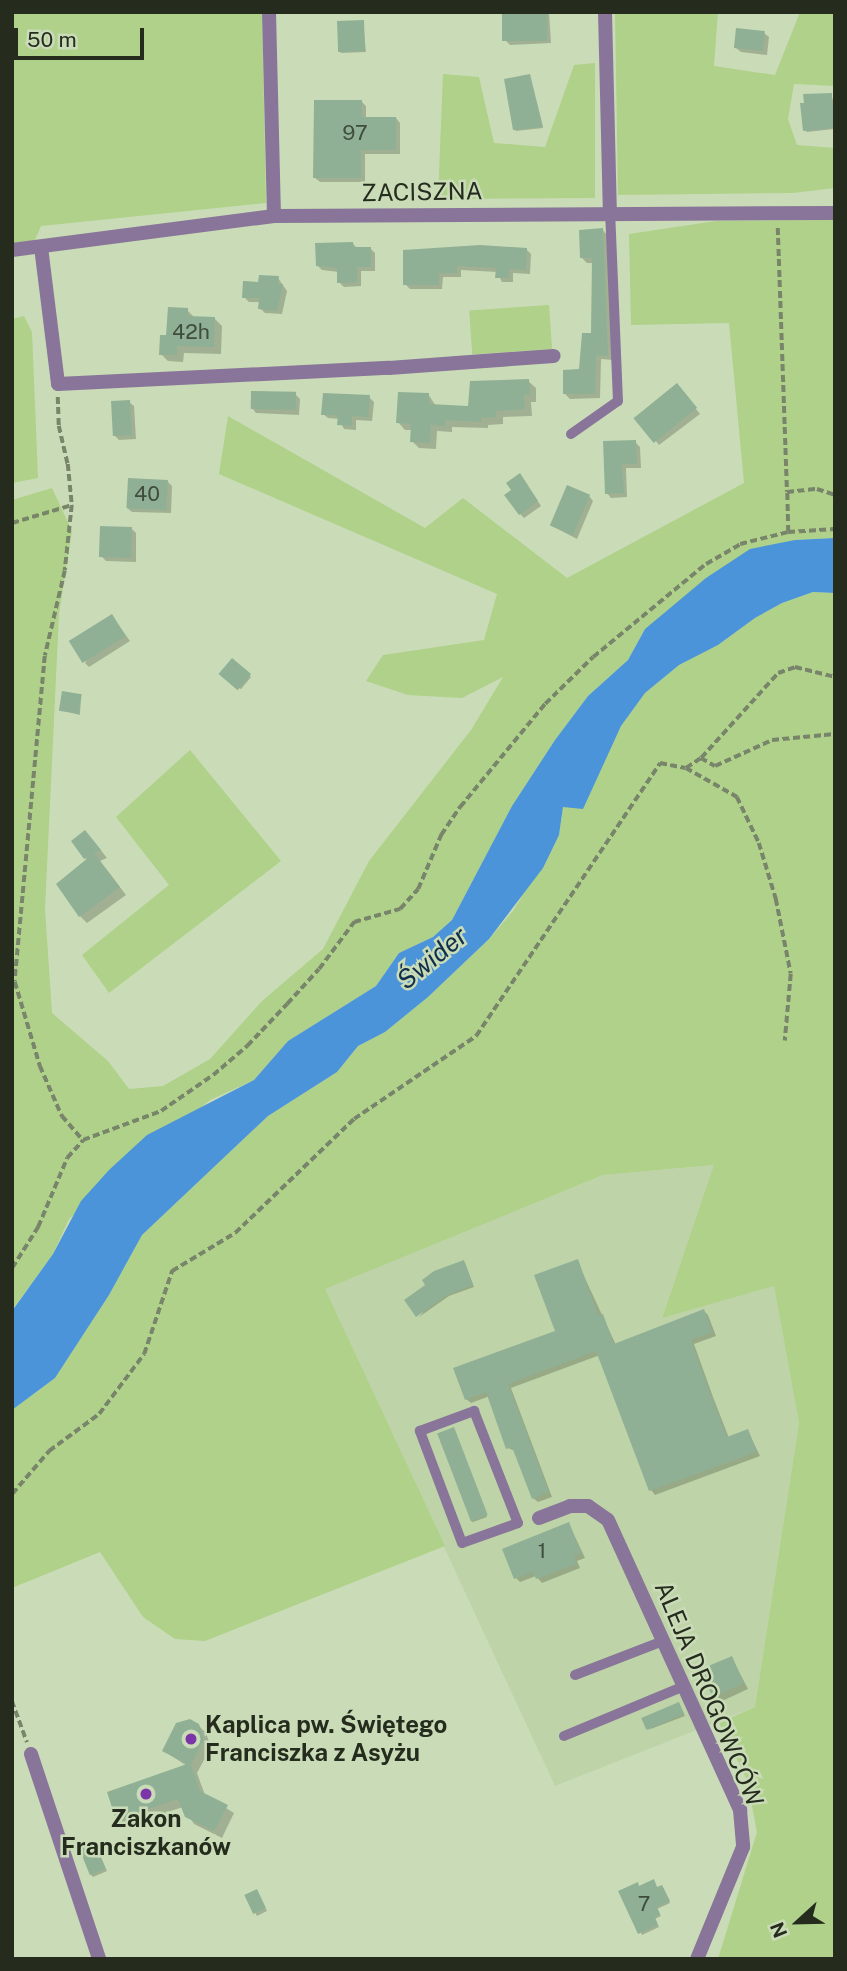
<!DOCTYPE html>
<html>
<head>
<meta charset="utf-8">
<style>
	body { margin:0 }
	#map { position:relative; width:847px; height:1971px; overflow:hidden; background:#cadcb7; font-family:"Public Sans",sans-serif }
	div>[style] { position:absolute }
	.built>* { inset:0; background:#bed4a8 }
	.green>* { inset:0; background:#afd189; transform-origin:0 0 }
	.water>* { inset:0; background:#4b94da }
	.shadow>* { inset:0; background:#0003; transform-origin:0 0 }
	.building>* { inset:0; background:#8fb095; transform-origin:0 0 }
	.path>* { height:3.5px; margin-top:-1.75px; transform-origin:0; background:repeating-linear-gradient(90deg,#78856b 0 7px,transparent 0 10.5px) }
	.service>* { height:10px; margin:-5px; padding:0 5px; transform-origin:5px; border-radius:5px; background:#897599 }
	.minor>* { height:14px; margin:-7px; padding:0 7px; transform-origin:7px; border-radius:7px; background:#897599 }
	.dots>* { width:19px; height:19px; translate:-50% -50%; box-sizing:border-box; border:4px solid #cadcb7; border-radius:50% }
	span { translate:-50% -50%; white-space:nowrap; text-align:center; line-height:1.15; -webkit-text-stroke:5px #cadcb7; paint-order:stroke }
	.number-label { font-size:21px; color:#404d3c }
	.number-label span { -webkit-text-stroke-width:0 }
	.street-label { font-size:24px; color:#252c1e }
	.poi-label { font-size:24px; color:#252c1e; font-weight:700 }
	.left { translate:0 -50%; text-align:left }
	.water-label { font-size:26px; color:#102f4b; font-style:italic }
	.frame { position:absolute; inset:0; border:14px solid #252c1e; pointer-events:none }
	.north { position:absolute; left:763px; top:1887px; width:70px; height:70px; -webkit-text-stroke:5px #cadcb7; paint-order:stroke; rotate:248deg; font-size:19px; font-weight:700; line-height:28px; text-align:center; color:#252c1e }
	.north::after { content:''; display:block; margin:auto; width:24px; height:32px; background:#252c1e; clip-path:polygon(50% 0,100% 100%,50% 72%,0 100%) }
	.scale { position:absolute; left:14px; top:28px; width:130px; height:32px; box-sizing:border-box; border:4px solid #252c1e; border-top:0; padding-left:9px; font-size:21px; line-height:24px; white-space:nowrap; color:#252c1e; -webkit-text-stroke:5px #cadcb7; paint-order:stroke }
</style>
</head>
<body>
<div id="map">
	<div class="built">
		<i style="clip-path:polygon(715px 1165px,662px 1317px,774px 1286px,799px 1423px,755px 1707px,555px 1786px,324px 1289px,603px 1175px)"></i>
	</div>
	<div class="green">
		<i style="clip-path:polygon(12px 12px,262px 12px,266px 203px,41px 226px,30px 251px,12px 251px)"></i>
		<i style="clip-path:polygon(615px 12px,718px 12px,714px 66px,775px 75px,800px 12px,835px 12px,835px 86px,794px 84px,788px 119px,797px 145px,835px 148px,835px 188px,793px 193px,618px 195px)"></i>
		<i style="clip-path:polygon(595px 63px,595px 198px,438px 199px,443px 74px,479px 77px,494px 143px,545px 147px,574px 65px)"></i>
		<i style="clip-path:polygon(835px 220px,835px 538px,795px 540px,645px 629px,628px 660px,588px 696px,555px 740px,512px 806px,452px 920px,433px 937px,399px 953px,376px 986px,288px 1041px,254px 1080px,210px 1100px,69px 1219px,53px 1254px,12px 1310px,12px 500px,52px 488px,72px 531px,59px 614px,45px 909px,52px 1013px,108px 1061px,129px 1089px,163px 1086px,210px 1059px,262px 1001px,323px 949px,369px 861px,471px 730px,503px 677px,462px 698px,408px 695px,366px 681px,383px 655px,484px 640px,497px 594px,219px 474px,228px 416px,425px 528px,463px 498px,567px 578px,744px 483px,729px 323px,631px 325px,629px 234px,716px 221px)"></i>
		<i style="left:549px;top:305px;width:44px;height:80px;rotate:86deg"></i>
		<i style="clip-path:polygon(24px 316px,32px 332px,38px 478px,12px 483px,12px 319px)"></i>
		<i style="clip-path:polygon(813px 592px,835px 593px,835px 1959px,718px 1959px,757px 1832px,747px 1780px,719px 1723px,755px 1707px,799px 1423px,774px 1286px,662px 1318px,714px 1165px,603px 1175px,325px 1289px,445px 1546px,205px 1641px,175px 1639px,143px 1617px,100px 1552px,12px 1588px,12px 1410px,55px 1378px,109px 1295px,142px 1235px,268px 1116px,337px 1072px,358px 1046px,385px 1032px,428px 997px,489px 939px,513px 911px,559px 835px,563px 807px,602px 764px,621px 726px,645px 693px,679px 665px,718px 645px,755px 618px,782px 603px)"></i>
		<i style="clip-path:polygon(190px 750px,281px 861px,109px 993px,82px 955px,169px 885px,116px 817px)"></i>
	</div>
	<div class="water">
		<i style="clip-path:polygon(835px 538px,835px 593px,813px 592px,782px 603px,755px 618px,718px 645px,679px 665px,645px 693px,621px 726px,583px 809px,563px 807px,559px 835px,543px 868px,489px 939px,428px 997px,385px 1032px,358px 1046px,337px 1072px,268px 1116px,142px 1235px,109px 1295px,55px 1378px,12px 1410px,12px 1311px,53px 1254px,81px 1201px,109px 1170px,147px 1135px,254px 1080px,288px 1041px,376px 986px,399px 953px,433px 937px,452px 920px,512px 806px,555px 740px,588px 696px,628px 660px,645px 629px,706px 578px,750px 549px,795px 540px)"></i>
	</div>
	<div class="shadow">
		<i style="clip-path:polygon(504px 12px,549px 12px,551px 43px,510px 45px,505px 40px)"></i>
		<i style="clip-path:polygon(363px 22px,366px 52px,341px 53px,339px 51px)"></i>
		<i style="clip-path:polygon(764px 33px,769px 37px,767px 55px,741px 52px,736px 48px)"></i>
		<i style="clip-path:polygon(529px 76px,543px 128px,516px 131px,514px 129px)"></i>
		<i style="clip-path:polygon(831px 95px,835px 105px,834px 129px,807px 132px,805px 130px)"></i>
		<i style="clip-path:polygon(361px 101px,366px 106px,366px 118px,396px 118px,400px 123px,400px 154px,365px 154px,365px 182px,320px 182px,315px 178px)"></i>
		<i style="clip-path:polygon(602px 229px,607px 235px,613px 360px,601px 359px,600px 398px,570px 399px,565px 394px,581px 371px,592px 335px,593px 263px,587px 263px,582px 258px)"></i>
		<i style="clip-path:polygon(353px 244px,358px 249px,370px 248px,375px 253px,375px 271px,361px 271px,361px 286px,344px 287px,339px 282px,339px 272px,322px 270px,317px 265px)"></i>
		<i style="clip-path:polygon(480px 247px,526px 249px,531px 254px,530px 274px,513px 273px,513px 282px,502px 282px,497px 272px,461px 270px,461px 277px,443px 277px,442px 289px,410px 289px,405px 284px)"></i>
		<i style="clip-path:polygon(278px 278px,287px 291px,282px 314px,265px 313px,260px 308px,260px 302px,249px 302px,244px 297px,260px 284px)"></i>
		<i style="clip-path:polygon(187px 310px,195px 318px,215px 319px,222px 326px,221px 354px,184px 353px,183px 362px,168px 361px,161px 354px,167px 337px)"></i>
		<i style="clip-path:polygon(528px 381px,536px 388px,536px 402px,531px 402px,532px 416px,503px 417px,503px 424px,488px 425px,488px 428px,452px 427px,452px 432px,437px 431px,436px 449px,419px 448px,412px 441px,412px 430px,405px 430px,398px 422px,428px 394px,436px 406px,470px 408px)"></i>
		<i style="clip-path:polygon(681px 390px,700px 414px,659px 445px,636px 417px)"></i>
		<i style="clip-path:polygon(295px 394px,300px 399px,299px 415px,256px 413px,252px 408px)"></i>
		<i style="clip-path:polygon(369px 397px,374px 402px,372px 421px,356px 420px,356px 430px,344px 429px,339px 419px,328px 418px,323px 414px)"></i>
		<i style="clip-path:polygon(129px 402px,134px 406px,136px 439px,119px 440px,114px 435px)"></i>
		<i style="clip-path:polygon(635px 442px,640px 447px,641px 468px,626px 468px,627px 497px,611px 498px,607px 493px,605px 443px)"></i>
		<i style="clip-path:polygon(524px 480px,541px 506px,524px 518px,520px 514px)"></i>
		<i style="clip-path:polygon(167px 481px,172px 486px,171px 513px,132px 512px,127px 508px)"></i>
		<i style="clip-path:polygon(589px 496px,593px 501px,577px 539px,552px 526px)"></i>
		<i style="clip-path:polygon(132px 529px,136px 533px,136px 562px,106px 561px,102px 557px)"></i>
		<i style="clip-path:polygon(112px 616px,130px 641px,89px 667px,85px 663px)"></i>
		<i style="left:232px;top:661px;width:25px;height:16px;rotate:40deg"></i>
		<i style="clip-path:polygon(81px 695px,80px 715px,61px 710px)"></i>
		<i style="clip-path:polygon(92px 839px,107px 858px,100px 861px,126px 895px,87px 923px,80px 916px,88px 861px,85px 858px)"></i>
		<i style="clip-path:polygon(577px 1261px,616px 1345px,704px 1311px,708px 1315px,716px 1336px,694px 1344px,713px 1397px,729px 1438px,748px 1431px,760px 1456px,655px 1495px,651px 1490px,600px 1355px,511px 1388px,552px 1497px,538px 1502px,533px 1498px,515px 1451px,508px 1448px,490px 1396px,471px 1403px,466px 1399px,557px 1332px)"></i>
		<i style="clip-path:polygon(465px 1263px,474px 1287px,449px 1296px,419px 1317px)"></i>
		<i style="clip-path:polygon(455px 1431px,487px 1517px,473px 1522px,471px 1521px)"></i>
		<i style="clip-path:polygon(569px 1524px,585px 1558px,577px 1561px,580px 1568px,542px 1583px,536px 1576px,520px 1582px,516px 1578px)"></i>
		<i style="clip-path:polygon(732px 1658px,748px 1689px,720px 1702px,715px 1697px)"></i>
		<i style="clip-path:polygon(680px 1706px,685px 1716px,648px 1730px)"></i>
		<i style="clip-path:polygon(198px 1725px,206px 1733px,211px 1747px,197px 1773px,205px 1795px,234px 1813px,222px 1838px,194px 1824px,183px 1807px,125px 1826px,118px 1819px,187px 1766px,164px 1751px)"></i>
		<i style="clip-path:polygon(94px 1842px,107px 1871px,93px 1877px,91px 1875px)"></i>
		<i style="clip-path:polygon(640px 1888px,663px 1888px,670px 1903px,657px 1909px,661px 1916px,655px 1919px,659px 1927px,642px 1935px,620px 1892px)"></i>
		<i style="clip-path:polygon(258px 1893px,267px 1911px,257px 1916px,246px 1896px)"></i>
	</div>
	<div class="building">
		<i style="left:502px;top:12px;width:45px;height:29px"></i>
		<i style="left:364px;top:20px;width:31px;height:27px;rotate:88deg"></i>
		<i style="left:736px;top:28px;width:29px;height:20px;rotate:6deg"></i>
		<i style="clip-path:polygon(530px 74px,543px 127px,513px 130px,504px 79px)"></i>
		<i style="clip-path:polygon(832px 93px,832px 103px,835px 103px,833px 128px,803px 131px,800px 103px,804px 103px,803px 94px)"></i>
		<i style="clip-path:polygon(314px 100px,362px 100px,362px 117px,396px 117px,396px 150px,361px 150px,361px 178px,313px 178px)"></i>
		<i style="clip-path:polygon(603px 228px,608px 356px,596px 355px,595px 394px,563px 394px,563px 370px,579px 369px,582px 333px,591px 333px,592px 258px,580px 258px,579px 230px)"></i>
		<i style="clip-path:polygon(353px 242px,354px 247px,371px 247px,371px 267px,357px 267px,357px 282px,337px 283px,337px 268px,316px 266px,315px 243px)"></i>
		<i style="clip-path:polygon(480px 245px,527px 248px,526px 270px,509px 269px,509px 278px,495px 278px,496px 268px,457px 266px,457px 273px,439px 273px,439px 285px,403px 285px,403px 250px)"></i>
		<i style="clip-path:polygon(259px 275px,279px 276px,278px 284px,283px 284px,277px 311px,258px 309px,259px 298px,242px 298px,243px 281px,258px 282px)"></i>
		<i style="clip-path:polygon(168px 307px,188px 308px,188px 316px,215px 317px,214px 347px,177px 346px,177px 355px,159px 355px,160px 335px,166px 335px)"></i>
		<i style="clip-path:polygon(529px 379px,530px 395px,524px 395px,525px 409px,496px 411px,496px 417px,481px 418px,481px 422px,445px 420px,445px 426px,431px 425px,430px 443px,410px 442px,411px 424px,396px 423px,398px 392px,429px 393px,429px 404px,468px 406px,470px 381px)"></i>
		<i style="left:677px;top:383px;width:32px;height:56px;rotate:51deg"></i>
		<i style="left:251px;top:391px;width:45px;height:18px;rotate:1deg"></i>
		<i style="clip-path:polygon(323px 393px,370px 395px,368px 417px,352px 416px,352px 426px,337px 425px,338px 415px,321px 415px)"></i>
		<i style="left:130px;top:400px;width:35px;height:19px;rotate:87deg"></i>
		<i style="clip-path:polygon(636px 440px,637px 464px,622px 464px,624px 493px,605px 494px,603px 441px)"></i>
		<i style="clip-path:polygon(520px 473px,538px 501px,519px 515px,504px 495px,511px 490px,506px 483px)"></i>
		<i style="left:128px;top:478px;width:40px;height:30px;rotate:3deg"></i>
		<i style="left:567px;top:485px;width:25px;height:44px;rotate:23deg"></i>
		<i style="left:100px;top:526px;width:32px;height:31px;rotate:2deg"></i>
		<i style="left:112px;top:614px;width:26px;height:51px;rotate:58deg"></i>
		<i style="left:232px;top:658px;width:25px;height:21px;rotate:40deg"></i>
		<i style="left:62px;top:691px;width:20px;height:20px;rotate:9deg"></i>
		<i style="clip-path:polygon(85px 830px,101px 850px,94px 853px,120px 887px,79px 917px,56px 884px,94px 853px,84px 859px,71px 841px)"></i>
		<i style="clip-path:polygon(578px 1259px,598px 1315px,603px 1314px,614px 1344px,704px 1309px,712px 1332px,691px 1340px,709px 1391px,727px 1437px,748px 1429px,757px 1452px,649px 1491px,596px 1351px,508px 1384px,549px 1492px,532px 1499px,512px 1447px,506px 1449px,486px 1392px,465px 1400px,453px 1368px,555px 1331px,534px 1275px)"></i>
		<i style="clip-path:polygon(464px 1260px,473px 1285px,447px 1295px,416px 1317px,404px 1300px,425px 1285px,422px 1280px,434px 1271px)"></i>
		<i style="left:454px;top:1427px;width:94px;height:18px;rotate:69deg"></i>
		<i style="clip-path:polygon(569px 1522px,581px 1553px,574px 1556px,576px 1564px,536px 1579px,533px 1572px,514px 1579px,502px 1549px)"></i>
		<i style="left:732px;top:1656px;width:30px;height:34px;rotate:67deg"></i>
		<i style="left:679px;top:1702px;width:13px;height:41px;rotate:67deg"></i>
		<i style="clip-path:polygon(190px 1719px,199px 1724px,204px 1739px,191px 1765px,200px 1791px,228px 1805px,214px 1831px,185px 1817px,178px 1799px,116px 1820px,107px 1792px,187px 1764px,162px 1751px,176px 1723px)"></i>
		<i style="left:94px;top:1840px;width:31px;height:17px;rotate:68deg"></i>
		<i style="clip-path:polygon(654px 1879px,657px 1887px,662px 1885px,670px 1901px,657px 1907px,660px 1914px,655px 1917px,658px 1925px,638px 1934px,618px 1891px,638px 1882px,639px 1886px)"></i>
		<i style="left:257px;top:1889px;width:21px;height:14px;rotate:65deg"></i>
	</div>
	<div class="path">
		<i style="left:778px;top:228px;width:264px;rotate:88deg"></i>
		<i style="left:58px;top:397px;width:29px;rotate:88deg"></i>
		<i style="left:59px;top:426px;width:39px;rotate:77deg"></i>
		<i style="left:68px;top:464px;width:41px;rotate:84.4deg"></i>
		<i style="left:72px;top:505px;width:66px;rotate:96.1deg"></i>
		<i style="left:65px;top:571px;width:87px;rotate:103.2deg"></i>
		<i style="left:45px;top:656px;width:327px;rotate:95.3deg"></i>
		<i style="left:15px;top:982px;width:88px;rotate:73.4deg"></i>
		<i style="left:40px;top:1066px;width:55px;rotate:66.3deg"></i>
		<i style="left:62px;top:1116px;width:32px;rotate:49deg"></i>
		<i style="left:12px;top:523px;width:63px;rotate:-16.7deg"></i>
		<i style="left:788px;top:532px;width:40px;rotate:-91.4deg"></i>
		<i style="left:787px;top:492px;width:30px;rotate:-6deg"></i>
		<i style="left:817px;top:489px;width:19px;rotate:18deg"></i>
		<i style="left:701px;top:758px;width:115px;rotate:-47.8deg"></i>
		<i style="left:778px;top:673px;width:18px;rotate:-19deg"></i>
		<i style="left:795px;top:667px;width:41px;rotate:14deg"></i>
		<i style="left:686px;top:768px;width:59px;rotate:29.6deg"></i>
		<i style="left:737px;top:797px;width:51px;rotate:64.4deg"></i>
		<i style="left:759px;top:843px;width:59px;rotate:73.1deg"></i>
		<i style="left:776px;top:899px;width:76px;rotate:78.7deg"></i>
		<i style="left:791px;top:974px;width:67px;rotate:95.1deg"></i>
		<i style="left:12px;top:1268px;width:49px;rotate:-57.6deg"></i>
		<i style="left:38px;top:1227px;width:75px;rotate:-67.2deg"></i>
		<i style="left:67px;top:1158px;width:24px;rotate:-48deg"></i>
		<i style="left:83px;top:1140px;width:83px;rotate:-20.4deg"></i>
		<i style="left:161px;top:1111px;width:63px;rotate:-34.7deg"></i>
		<i style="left:213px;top:1075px;width:45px;rotate:-40.5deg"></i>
		<i style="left:247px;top:1046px;width:58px;rotate:-46.4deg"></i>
		<i style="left:287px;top:1004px;width:47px;rotate:-47.6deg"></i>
		<i style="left:319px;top:969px;width:59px;rotate:-53.3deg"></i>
		<i style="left:354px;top:922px;width:48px;rotate:-15.8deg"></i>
		<i style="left:400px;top:909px;width:27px;rotate:-48deg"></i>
		<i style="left:418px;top:889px;width:59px;rotate:-66.9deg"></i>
		<i style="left:441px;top:835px;width:34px;rotate:-56deg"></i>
		<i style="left:460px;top:807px;width:134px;rotate:-50.5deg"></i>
		<i style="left:545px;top:704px;width:67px;rotate:-44.4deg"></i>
		<i style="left:593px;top:657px;width:146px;rotate:-39.5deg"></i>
		<i style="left:706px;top:564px;width:39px;rotate:-30deg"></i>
		<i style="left:740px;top:544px;width:49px;rotate:-14deg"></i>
		<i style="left:788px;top:532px;width:47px;rotate:-3.7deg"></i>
		<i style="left:12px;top:1494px;width:57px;rotate:-49.3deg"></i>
		<i style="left:49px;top:1451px;width:62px;rotate:-36.5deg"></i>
		<i style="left:99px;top:1414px;width:75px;rotate:-53.1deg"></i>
		<i style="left:144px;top:1354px;width:88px;rotate:-71.4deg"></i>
		<i style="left:172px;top:1271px;width:74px;rotate:-31.1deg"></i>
		<i style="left:235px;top:1233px;width:165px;rotate:-43.8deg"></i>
		<i style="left:354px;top:1119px;width:148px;rotate:-34.2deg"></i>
		<i style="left:476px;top:1036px;width:329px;rotate:-56deg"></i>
		<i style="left:660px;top:763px;width:26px;rotate:11deg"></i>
		<i style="left:686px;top:768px;width:18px;rotate:-34deg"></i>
		<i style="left:701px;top:758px;width:16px;rotate:30deg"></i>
		<i style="left:715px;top:766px;width:63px;rotate:-24.5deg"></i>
		<i style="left:772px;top:740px;width:63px;rotate:-5.4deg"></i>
		<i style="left:12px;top:1701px;width:44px;rotate:69.9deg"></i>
	</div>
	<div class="service">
		<i style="left:571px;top:434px;width:57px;rotate:-35.1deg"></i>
		<i style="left:618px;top:401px;width:189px;rotate:-92.4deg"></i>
		<i style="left:474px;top:1411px;width:120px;rotate:68.6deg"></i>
		<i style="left:518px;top:1523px;width:59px;rotate:160.3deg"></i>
		<i style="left:462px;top:1543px;width:120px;rotate:-110.6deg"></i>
		<i style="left:420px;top:1431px;width:58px;rotate:-20.3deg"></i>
		<i style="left:575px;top:1675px;width:94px;rotate:-21.1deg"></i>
		<i style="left:564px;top:1736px;width:130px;rotate:-22.6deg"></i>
	</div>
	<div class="minor">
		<i style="left:269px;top:12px;width:204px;rotate:88.6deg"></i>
		<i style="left:605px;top:12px;width:200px;rotate:88.6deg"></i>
		<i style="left:41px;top:247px;width:138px;rotate:82.9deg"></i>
		<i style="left:58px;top:384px;width:331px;rotate:-2.8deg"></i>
		<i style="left:389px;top:368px;width:165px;rotate:-4.2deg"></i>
		<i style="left:12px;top:250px;width:264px;rotate:-7.4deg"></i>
		<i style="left:274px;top:216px;width:561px;rotate:-0.31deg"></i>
		<i style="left:539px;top:1518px;width:33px;rotate:-21deg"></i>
		<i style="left:570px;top:1506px;width:18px"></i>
		<i style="left:588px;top:1506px;width:24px;rotate:35deg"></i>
		<i style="left:608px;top:1520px;width:319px;rotate:65.5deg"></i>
		<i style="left:740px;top:1810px;width:37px;rotate:85deg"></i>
		<i style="left:743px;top:1847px;width:121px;rotate:112.3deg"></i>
		<i style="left:31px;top:1754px;width:216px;rotate:71.6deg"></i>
	</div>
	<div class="dots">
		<i style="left:191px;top:1739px;background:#7c35a8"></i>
		<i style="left:146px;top:1794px;background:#7c35a8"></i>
	</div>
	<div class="number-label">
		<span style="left:355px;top:133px">97</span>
		<span style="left:191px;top:332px">42h</span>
		<span style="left:147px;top:494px">40</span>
		<span style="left:542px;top:1551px">1</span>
		<span style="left:644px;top:1904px">7</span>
	</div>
	<div class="street-label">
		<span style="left:422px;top:192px;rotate:-1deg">ZACISZNA</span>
		<span style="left:709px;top:1694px;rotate:67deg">ALEJA DROGOWCÓW</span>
	</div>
	<div class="poi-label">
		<span class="left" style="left:205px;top:1739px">Kaplica pw. Świętego<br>Franciszka z Asyżu</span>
		<span style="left:146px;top:1833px">Zakon<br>Franciszkanów</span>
	</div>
	<div class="water-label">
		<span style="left:432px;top:958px;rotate:-39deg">Świder</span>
	</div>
	<div class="frame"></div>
	<div class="north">N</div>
	<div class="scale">50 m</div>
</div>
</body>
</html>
